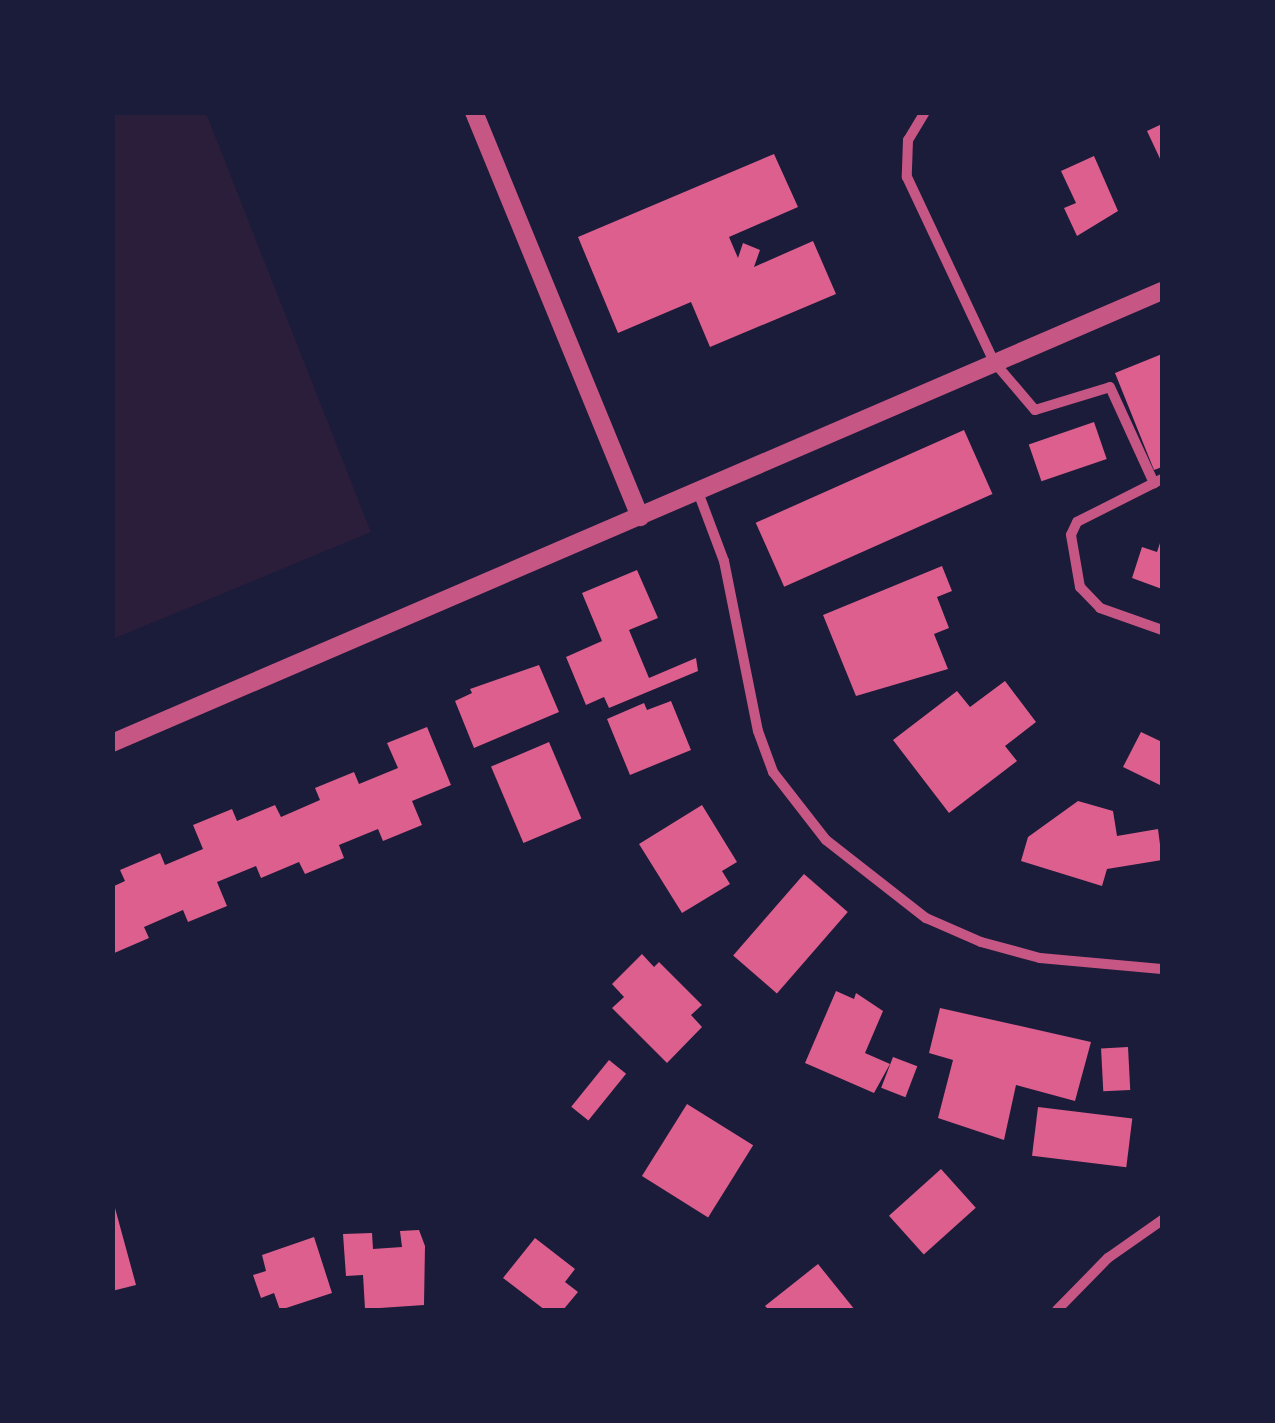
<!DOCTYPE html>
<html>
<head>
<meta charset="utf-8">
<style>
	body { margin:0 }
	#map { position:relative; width:1275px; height:1423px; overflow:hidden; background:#1b1b3a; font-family:Rubik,sans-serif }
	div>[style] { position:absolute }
	.green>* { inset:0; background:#2a1e3b }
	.building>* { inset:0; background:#dd5f8e; transform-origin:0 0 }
	.minor>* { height:10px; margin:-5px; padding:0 5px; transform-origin:5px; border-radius:5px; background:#c65784 }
	.tertiary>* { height:18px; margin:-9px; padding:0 9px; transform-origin:9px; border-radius:9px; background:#c65784 }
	span { translate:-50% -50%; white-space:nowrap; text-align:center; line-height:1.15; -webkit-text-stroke:8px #1b1b3a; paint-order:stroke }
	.frame { position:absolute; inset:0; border:115px solid #1b1b3a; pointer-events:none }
</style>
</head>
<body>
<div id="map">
	<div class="green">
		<i style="clip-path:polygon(113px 112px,206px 113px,371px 532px,113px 639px)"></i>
	</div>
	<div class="building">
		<i style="clip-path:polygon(1162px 124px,1162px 163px,1147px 131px)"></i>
		<i style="clip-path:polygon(774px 154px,798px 207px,729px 237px,738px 258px,743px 243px,760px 250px,754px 267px,813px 241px,836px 294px,710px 347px,691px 302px,618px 333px,578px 237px)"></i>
		<i style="clip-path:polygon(1094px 156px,1118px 211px,1077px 236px,1064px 208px,1076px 203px,1061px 171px)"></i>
		<i style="clip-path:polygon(1162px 354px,1162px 467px,1154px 470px,1115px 373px)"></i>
		<i style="left:1094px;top:422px;width:39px;height:69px;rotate:71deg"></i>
		<i style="left:964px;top:430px;width:70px;height:228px;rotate:66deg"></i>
		<i style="clip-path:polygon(1162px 537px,1162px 589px,1132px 578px,1142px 547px,1157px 552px)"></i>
		<i style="clip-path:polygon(942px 566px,952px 591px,937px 597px,949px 628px,934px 634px,948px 669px,856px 696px,823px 615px)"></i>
		<i style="clip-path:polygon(637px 570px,658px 618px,629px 630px,649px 678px,696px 658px,698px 671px,609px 708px,604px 697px,586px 705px,566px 657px,602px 641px,582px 593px)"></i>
		<i style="clip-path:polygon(539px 665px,559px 712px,474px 748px,455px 701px,472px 693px,470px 689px)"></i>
		<i style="clip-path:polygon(1005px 681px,1036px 722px,1005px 746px,1017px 761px,949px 813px,893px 740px,957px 691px,970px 707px)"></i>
		<i style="clip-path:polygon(671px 701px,691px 750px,630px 775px,607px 719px,644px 703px,647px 710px)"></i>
		<i style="clip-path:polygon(427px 727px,451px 785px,412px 801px,422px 825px,383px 841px,378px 829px,339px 845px,344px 858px,305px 874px,299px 862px,261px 878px,256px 866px,217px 882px,227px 906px,188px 922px,183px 910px,144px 927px,149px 938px,112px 954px,112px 887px,125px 881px,120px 870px,160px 853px,165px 865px,203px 849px,193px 825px,232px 809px,237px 821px,275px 805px,281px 817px,320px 800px,315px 788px,354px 772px,359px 784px,398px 768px,387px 743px)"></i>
		<i style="clip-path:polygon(1141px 732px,1162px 742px,1162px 786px,1123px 767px)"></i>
		<i style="left:549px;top:742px;width:83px;height:63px;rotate:67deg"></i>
		<i style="clip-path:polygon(1078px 801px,1113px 811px,1117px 836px,1158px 829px,1162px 860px,1107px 869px,1102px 886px,1021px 861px,1028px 837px)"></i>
		<i style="clip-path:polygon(702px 805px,737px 862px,722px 871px,730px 884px,682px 913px,639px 844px)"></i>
		<i style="left:804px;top:874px;width:58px;height:108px;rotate:41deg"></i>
		<i style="clip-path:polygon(642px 954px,654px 967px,659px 962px,702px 1005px,691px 1015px,702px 1027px,667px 1063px,612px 1008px,624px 997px,612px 984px)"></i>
		<i style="clip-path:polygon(836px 991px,854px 999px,856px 993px,883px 1011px,865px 1053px,890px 1064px,874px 1093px,805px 1063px)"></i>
		<i style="clip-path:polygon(940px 1008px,1091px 1042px,1075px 1101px,1016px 1085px,1004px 1140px,938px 1118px,953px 1060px,929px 1053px)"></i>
		<i style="left:1128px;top:1047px;width:43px;height:27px;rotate:87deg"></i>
		<i style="left:893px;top:1057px;width:26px;height:33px;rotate:21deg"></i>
		<i style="left:609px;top:1060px;width:22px;height:60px;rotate:39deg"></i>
		<i style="left:687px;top:1104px;width:78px;height:85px;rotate:32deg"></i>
		<i style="left:1038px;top:1107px;width:95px;height:49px;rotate:7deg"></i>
		<i style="left:941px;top:1169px;width:52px;height:70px;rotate:48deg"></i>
		<i style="clip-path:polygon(112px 1197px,136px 1285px,112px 1291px)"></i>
		<i style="clip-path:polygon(419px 1230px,425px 1246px,424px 1305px,365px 1309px,363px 1275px,346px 1276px,343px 1234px,372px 1233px,373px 1249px,402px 1247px,400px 1231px)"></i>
		<i style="clip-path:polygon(314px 1237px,332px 1293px,280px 1310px,274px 1293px,261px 1298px,253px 1275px,266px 1271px,262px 1255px)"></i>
		<i style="clip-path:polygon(535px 1238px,575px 1269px,565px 1282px,578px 1292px,563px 1310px,545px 1310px,503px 1278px)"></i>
		<i style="clip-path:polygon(818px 1264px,855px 1310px,769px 1310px,765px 1306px)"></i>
	</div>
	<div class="minor">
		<i style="left:925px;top:112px;width:33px;rotate:121deg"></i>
		<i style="left:908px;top:140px;width:37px;rotate:92deg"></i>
		<i style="left:907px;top:177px;width:204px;rotate:64.8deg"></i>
		<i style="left:994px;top:362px;width:63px;rotate:49.5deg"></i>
		<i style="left:1035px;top:410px;width:78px;rotate:-17deg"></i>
		<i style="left:1110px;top:387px;width:106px;rotate:65.4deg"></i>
		<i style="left:1162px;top:479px;width:95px;rotate:153.2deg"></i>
		<i style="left:1077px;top:522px;width:14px;rotate:115deg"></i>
		<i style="left:1071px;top:535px;width:53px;rotate:80.2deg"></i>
		<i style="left:1080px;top:587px;width:29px;rotate:46deg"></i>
		<i style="left:1100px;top:608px;width:66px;rotate:19.5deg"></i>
		<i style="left:698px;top:492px;width:74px;rotate:69.4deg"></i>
		<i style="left:724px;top:561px;width:173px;rotate:78.7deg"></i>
		<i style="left:758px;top:731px;width:44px;rotate:69.9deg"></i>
		<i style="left:773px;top:772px;width:86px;rotate:52.1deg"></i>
		<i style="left:826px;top:840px;width:127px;rotate:38deg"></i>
		<i style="left:926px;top:918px;width:60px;rotate:23.6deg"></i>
		<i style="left:981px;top:942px;width:61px;rotate:15.2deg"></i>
		<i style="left:1040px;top:958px;width:122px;rotate:5.2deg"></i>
		<i style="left:1057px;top:1310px;width:73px;rotate:-45.6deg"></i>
		<i style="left:1108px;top:1258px;width:66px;rotate:-35.1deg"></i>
	</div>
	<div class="tertiary">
		<i style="left:474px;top:112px;width:438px;rotate:67.7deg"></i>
		<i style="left:112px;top:743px;width:1143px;rotate:-23.29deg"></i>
	</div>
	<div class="frame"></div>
</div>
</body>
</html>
